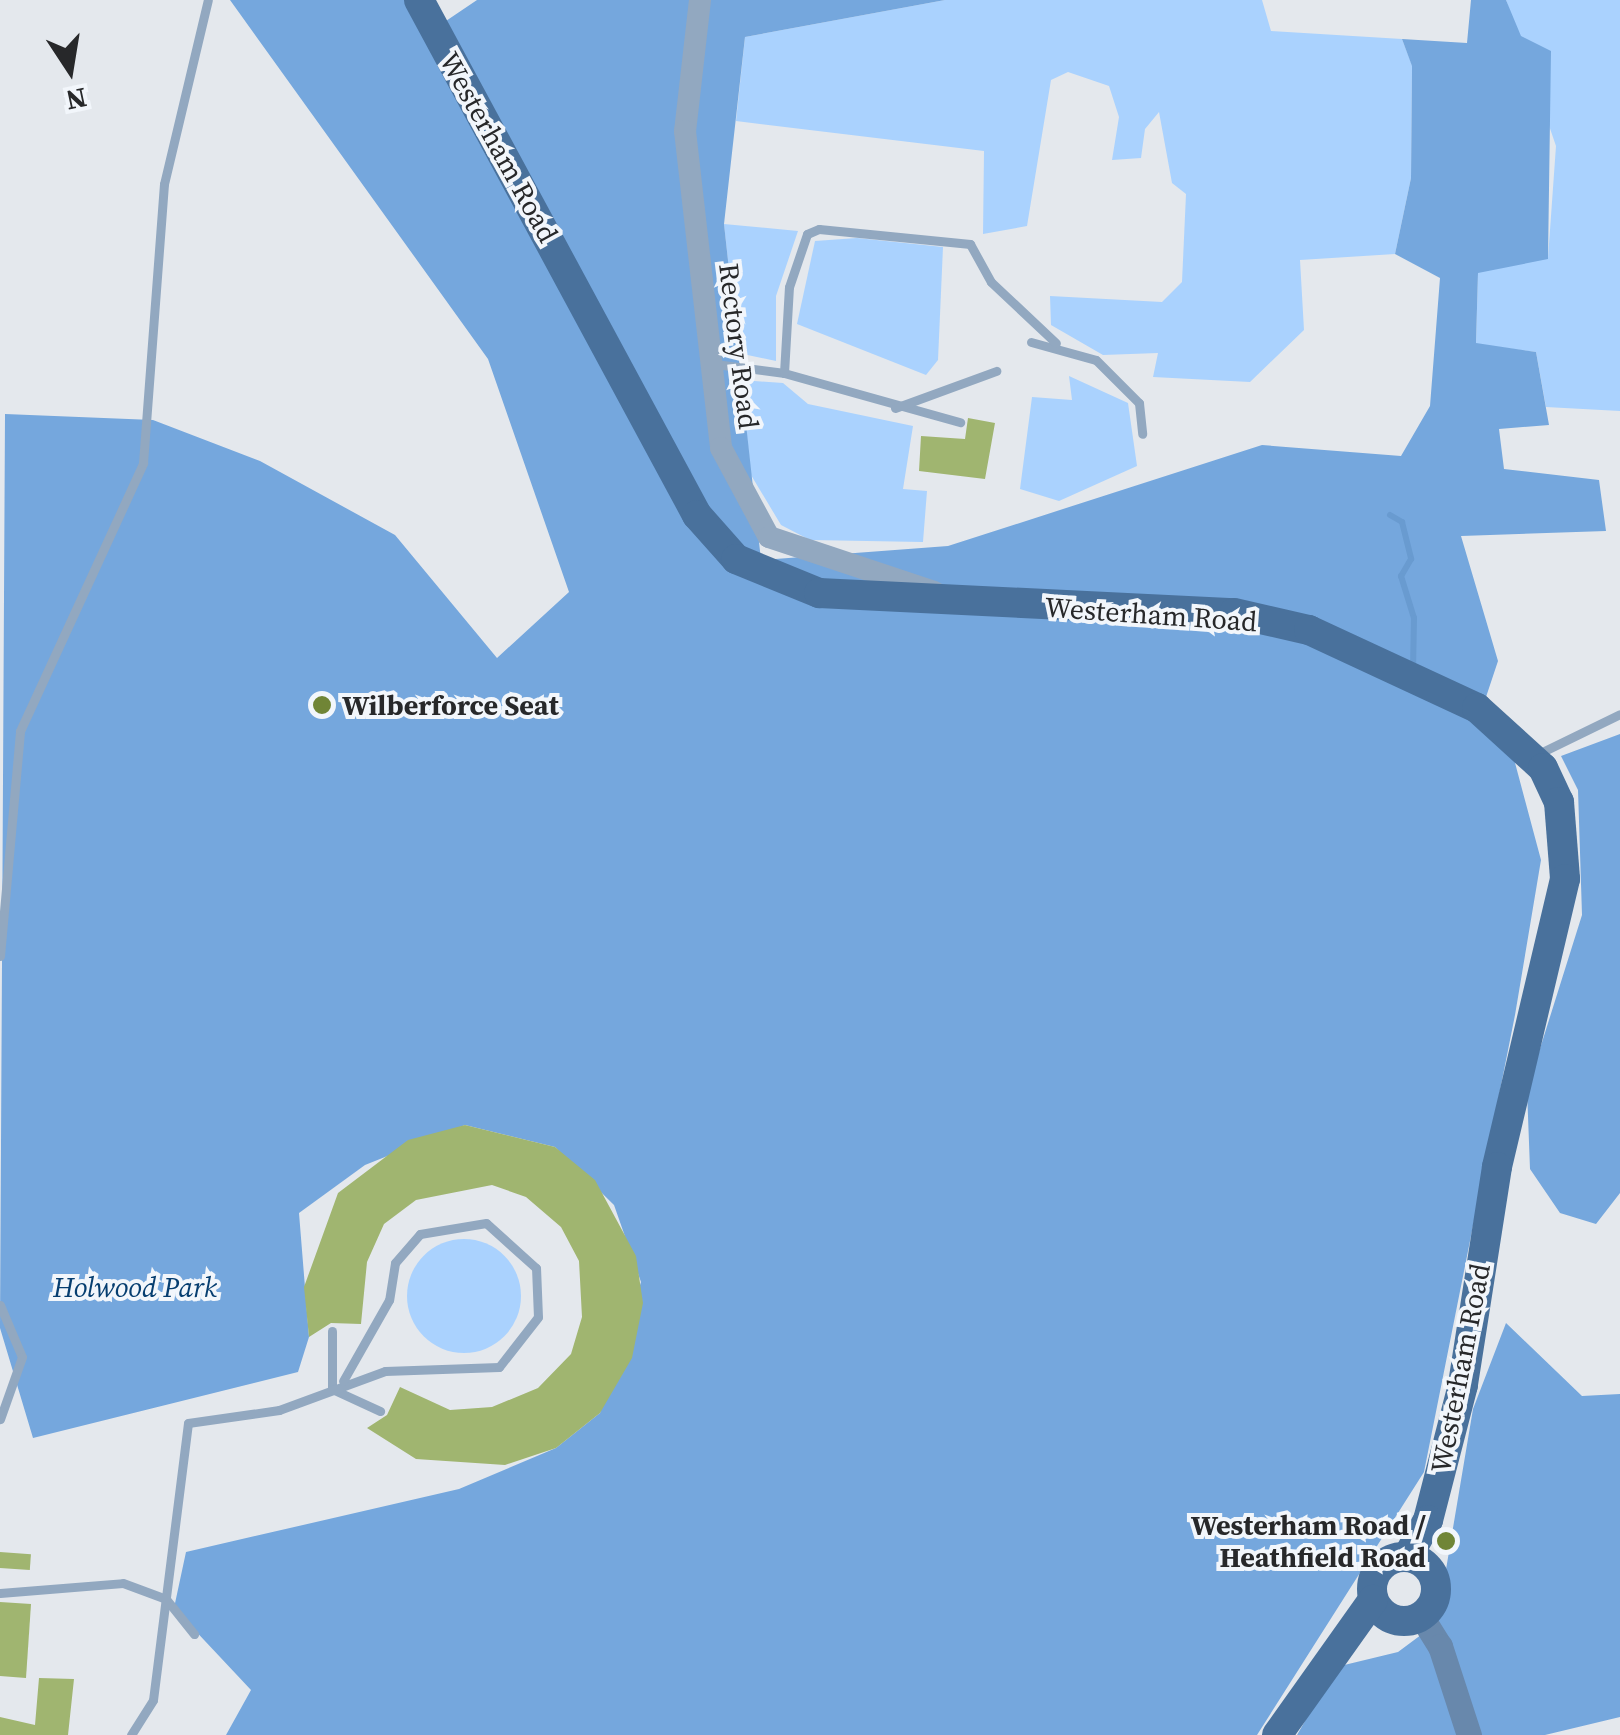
<!DOCTYPE html>
<html>
<head>
<meta charset="utf-8">
<style>
	body { margin:0 }
	#map { position:relative; width:1620px; height:1735px; overflow:hidden; background:#e4e8ed; font-family:"Source Serif 4",serif }
	div>[style] { position:absolute }
	.green>* { inset:0; background:#aad2fe }
	.round { border-radius:50% }
	.forest>* { inset:0; background:#75a7dd }
	.stream>* { height:6px; margin:-3px; padding:0 3px; transform-origin:3px; border-radius:3px; background:#699bd0 }
	.building>* { inset:0; background:#a0b570; transform-origin:0 0 }
	.service>* { height:9px; margin:-4.5px; padding:0 4.5px; transform-origin:4.5px; border-radius:4.5px; background:#92a8c0 }
	.tertiary>* { height:22px; margin:-11px; padding:0 11px; transform-origin:11px; border-radius:11px; background:#92a8c0 }
	.secondary>* { height:25px; margin:-12.5px; padding:0 12.5px; transform-origin:12.5px; border-radius:12.5px; background:#6888ac }
	.primary>* { height:30px; margin:-15px; padding:0 15px; transform-origin:15px; border-radius:15px; background:#49719c }
	.primary>.ring { margin:-15px; padding:0; box-sizing:content-box; background:none; border:30px solid #49719c; border-radius:50% }
	.dots>* { width:28px; height:28px; translate:-50% -50%; box-sizing:border-box; border:5px solid #f2f6fb; border-radius:50% }
	span { translate:-50% -50%; white-space:nowrap; text-align:center; line-height:1.15; -webkit-text-stroke:8px #f2f6fb; paint-order:stroke }
	.street-label { font-size:28px; color:#27282a }
	.poi-label { font-size:28px; color:#27282a; font-weight:700 }
	.left { translate:0 -50%; text-align:left }
	.right { translate:-100% -50%; text-align:right }
	.park-label { font-size:28px; color:#063e70; font-style:italic }
	.north { position:absolute; left:20px; top:20px; width:100px; height:100px; -webkit-text-stroke:8px #f2f6fb; paint-order:stroke; rotate:168deg; font-size:28px; font-weight:700; line-height:40px; text-align:center; color:#27282a }
	.north::after { content:''; display:block; margin:auto; width:35px; height:45px; background:#27282a; clip-path:polygon(50% 0,100% 100%,50% 72%,0 100%) }
</style>
</head>
<body>
<div id="map">
	<div class="green">
		<i style="clip-path:polygon(945px 0,1262px 0,1271px 31px,1402px 39px,1412px 65px,1411px 178px,1395px 254px,1300px 260px,1304px 330px,1250px 382px,1153px 377px,1158px 353px,1103px 355px,1051px 325px,1050px 296px,1162px 302px,1182px 282px,1186px 194px,1172px 183px,1159px 112px,1145px 129px,1141px 158px,1112px 160px,1119px 117px,1109px 86px,1068px 72px,1051px 80px,1027px 226px,983px 234px,984px 151px,736px 121px,745px 37px)"></i>
		<i style="clip-path:polygon(1506px 0,1620px 0,1620px 411px,1546px 407px,1536px 352px,1476px 344px,1478px 272px,1548px 258px,1556px 146px)"></i>
		<i style="clip-path:polygon(724px 224px,798px 231px,776px 296px,776px 361px,738px 353px)"></i>
		<i style="clip-path:polygon(857px 238px,943px 247px,938px 360px,926px 375px,797px 324px,815px 241px)"></i>
		<i style="clip-path:polygon(1069px 376px,1128px 403px,1137px 466px,1059px 501px,1020px 489px,1032px 397px,1072px 400px)"></i>
		<i style="clip-path:polygon(741px 380px,783px 383px,808px 404px,913px 426px,903px 489px,927px 491px,923px 542px,810px 540px,781px 525px,751px 475px)"></i>
		<i class="round" style="left:407px;top:1239px;width:114px;height:114px"></i>
	</div>
	<div class="forest">
		<i style="clip-path:polygon(230px 0,425px 0,440px 25px,477px 0,945px 0,745px 37px,724px 224px,761px 560px,948px 546px,1262px 445px,1401px 456px,1430px 406px,1440px 278px,1395px 254px,1411px 178px,1412px 66px,1402px 39px,1467px 43px,1471px 0,1506px 0,1521px 36px,1551px 51px,1548px 259px,1478px 273px,1476px 343px,1536px 352px,1549px 425px,1499px 429px,1504px 469px,1599px 480px,1606px 531px,1461px 536px,1498px 661px,1478px 721px,1514px 759px,1541px 860px,1515px 1015px,1424px 1472px,1257px 1735px,226px 1735px,251px 1690px,174px 1608px,186px 1552px,459px 1489px,556px 1448px,600px 1413px,641px 1282px,614px 1205px,555px 1147px,465px 1125px,365px 1165px,299px 1213px,309px 1337px,298px 1372px,33px 1438px,0 1328px,5px 414px,153px 420px,260px 461px,395px 535px,497px 658px,569px 592px,488px 359px)"></i>
		<i style="clip-path:polygon(1620px 734px,1620px 1193px,1596px 1224px,1560px 1213px,1530px 1169px,1527px 1090px,1582px 915px,1578px 790px,1561px 756px)"></i>
		<i style="clip-path:polygon(1506px 1323px,1582px 1396px,1620px 1394px,1620px 1717px,1545px 1735px,1297px 1735px,1336px 1667px,1398px 1652px,1437px 1623px,1473px 1409px)"></i>
	</div>
	<div class="stream">
		<i style="left:1390px;top:515px;width:14px;rotate:30deg"></i>
		<i style="left:1402px;top:522px;width:38px;rotate:76deg"></i>
		<i style="left:1411px;top:559px;width:20px;rotate:120deg"></i>
		<i style="left:1401px;top:576px;width:44px;rotate:72.8deg"></i>
		<i style="left:1414px;top:618px;width:52px;rotate:91.1deg"></i>
	</div>
	<div class="building">
		<i style="clip-path:polygon(968px 418px,995px 423px,985px 479px,919px 471px,921px 436px,965px 439px)"></i>
		<i style="clip-path:polygon(465px 1125px,555px 1147px,595px 1180px,636px 1256px,643px 1303px,632px 1358px,600px 1413px,556px 1448px,505px 1465px,416px 1459px,367px 1428px,387px 1415px,400px 1387px,450px 1410px,492px 1407px,538px 1388px,571px 1354px,582px 1317px,579px 1261px,561px 1227px,526px 1197px,492px 1185px,416px 1200px,384px 1224px,367px 1262px,361px 1324px,331px 1323px,309px 1337px,304px 1287px,338px 1193px,408px 1140px)"></i>
		<i style="left:0;top:1552px;width:31px;height:16px;rotate:4deg"></i>
		<i style="clip-path:polygon(0 1602px,31px 1604px,26px 1678px,0 1676px)"></i>
		<i style="clip-path:polygon(39px 1678px,74px 1679px,68px 1735px,0 1735px,0 1717px,35px 1725px)"></i>
	</div>
	<div class="service">
		<i style="left:1031px;top:342px;width:67px;rotate:15.5deg"></i>
		<i style="left:1096px;top:360px;width:61px;rotate:45deg"></i>
		<i style="left:1139px;top:403px;width:31px;rotate:84deg"></i>
		<i style="left:715px;top:364px;width:70px;rotate:7.4deg"></i>
		<i style="left:784px;top:373px;width:183px;rotate:15.6deg"></i>
		<i style="left:784px;top:373px;width:86px;rotate:-86.7deg"></i>
		<i style="left:789px;top:287px;width:56px;rotate:-71.2deg"></i>
		<i style="left:807px;top:234px;width:13px;rotate:-23deg"></i>
		<i style="left:819px;top:229px;width:152px;rotate:5.7deg"></i>
		<i style="left:970px;top:244px;width:43px;rotate:61.1deg"></i>
		<i style="left:991px;top:282px;width:89px;rotate:43.2deg"></i>
		<i style="left:895px;top:408px;width:108px;rotate:-20.1deg"></i>
		<i style="left:1536px;top:755px;width:93px;rotate:-26deg"></i>
		<i style="left:0;top:956px;width:226px;rotate:-84.9deg"></i>
		<i style="left:20px;top:731px;width:295px;rotate:-65.3deg"></i>
		<i style="left:143px;top:463px;width:280px;rotate:-85.7deg"></i>
		<i style="left:164px;top:184px;width:189px;rotate:-76.6deg"></i>
		<i style="left:0;top:1305px;width:56px;rotate:67.1deg"></i>
		<i style="left:22px;top:1357px;width:66px;rotate:109.5deg"></i>
		<i style="left:332px;top:1331px;width:58px;rotate:90deg"></i>
		<i style="left:332px;top:1389px;width:53px;rotate:24.6deg"></i>
		<i style="left:0;top:1593px;width:123px;rotate:-4.6deg"></i>
		<i style="left:123px;top:1583px;width:46px;rotate:20.4deg"></i>
		<i style="left:166px;top:1599px;width:45px;rotate:51.3deg"></i>
		<i style="left:131px;top:1735px;width:41px;rotate:-57.8deg"></i>
		<i style="left:153px;top:1700px;width:279px;rotate:-82.8deg"></i>
		<i style="left:188px;top:1423px;width:92px;rotate:-8.1deg"></i>
		<i style="left:279px;top:1410px;width:113px;rotate:-20.2deg"></i>
		<i style="left:385px;top:1371px;width:114px;rotate:-2deg"></i>
		<i style="left:499px;top:1367px;width:63px;rotate:-52deg"></i>
		<i style="left:538px;top:1317px;width:49px;rotate:-92.3deg"></i>
		<i style="left:536px;top:1268px;width:67px;rotate:-138deg"></i>
		<i style="left:486px;top:1223px;width:67px;rotate:170.5deg"></i>
		<i style="left:420px;top:1234px;width:38px;rotate:131deg"></i>
		<i style="left:395px;top:1263px;width:37px;rotate:99deg"></i>
		<i style="left:389px;top:1300px;width:93px;rotate:119.6deg"></i>
	</div>
	<div class="tertiary">
		<i style="left:700px;top:0;width:132px;rotate:96.5deg"></i>
		<i style="left:685px;top:131px;width:319px;rotate:83.5deg"></i>
		<i style="left:721px;top:448px;width:101px;rotate:61.7deg"></i>
		<i style="left:769px;top:537px;width:174px;rotate:18.4deg"></i>
	</div>
	<div class="secondary">
		<i style="left:1421px;top:1616px;width:36px;rotate:58deg"></i>
		<i style="left:1440px;top:1646px;width:94px;rotate:72deg"></i>
	</div>
	<div class="primary">
		<i style="left:419px;top:0;width:585px;rotate:61.64deg"></i>
		<i style="left:697px;top:515px;width:59px;rotate:48.4deg"></i>
		<i style="left:736px;top:559px;width:90px;rotate:22.3deg"></i>
		<i style="left:819px;top:593px;width:415px;rotate:2.8deg"></i>
		<i style="left:1234px;top:613px;width:77px;rotate:12.8deg"></i>
		<i style="left:1309px;top:630px;width:185px;rotate:24.9deg"></i>
		<i style="left:1477px;top:708px;width:89px;rotate:42.3deg"></i>
		<i style="left:1543px;top:768px;width:38px;rotate:65deg"></i>
		<i style="left:1559px;top:802px;width:77px;rotate:85.5deg"></i>
		<i style="left:1565px;top:879px;width:296px;rotate:103.3deg"></i>
		<i style="left:1497px;top:1167px;width:221px;rotate:98.9deg"></i>
		<i style="left:1463px;top:1385px;width:139px;rotate:104.5deg"></i>
		<i style="left:1428px;top:1520px;width:41px;rotate:119.1deg"></i>
		<i class="ring" style="left:1372px;top:1557px;width:34px;height:34px"></i>
		<i style="left:1277px;top:1735px;width:166px;rotate:-54.6deg"></i>
	</div>
	<div class="dots">
		<i style="left:322px;top:705px;background:#708536"></i>
		<i style="left:1446px;top:1541px;background:#708536"></i>
	</div>
	<div class="street-label">
		<span style="left:499px;top:147px;rotate:61deg">Westerham Road</span>
		<span style="left:739px;top:346px;rotate:83deg">Rectory Road</span>
		<span style="left:1151px;top:614px;rotate:4deg">Westerham Road</span>
		<span style="left:1460px;top:1368px;rotate:-79deg">Westerham Road</span>
	</div>
	<div class="poi-label">
		<span class="left" style="left:342px;top:705px">Wilberforce Seat</span>
		<span class="right" style="left:1426px;top:1541px">Westerham Road /<br>Heathfield Road</span>
	</div>
	<div class="park-label">
		<span style="left:135px;top:1287px">Holwood Park</span>
	</div>
	<div class="north">N</div>
</div>
</body>
</html>
